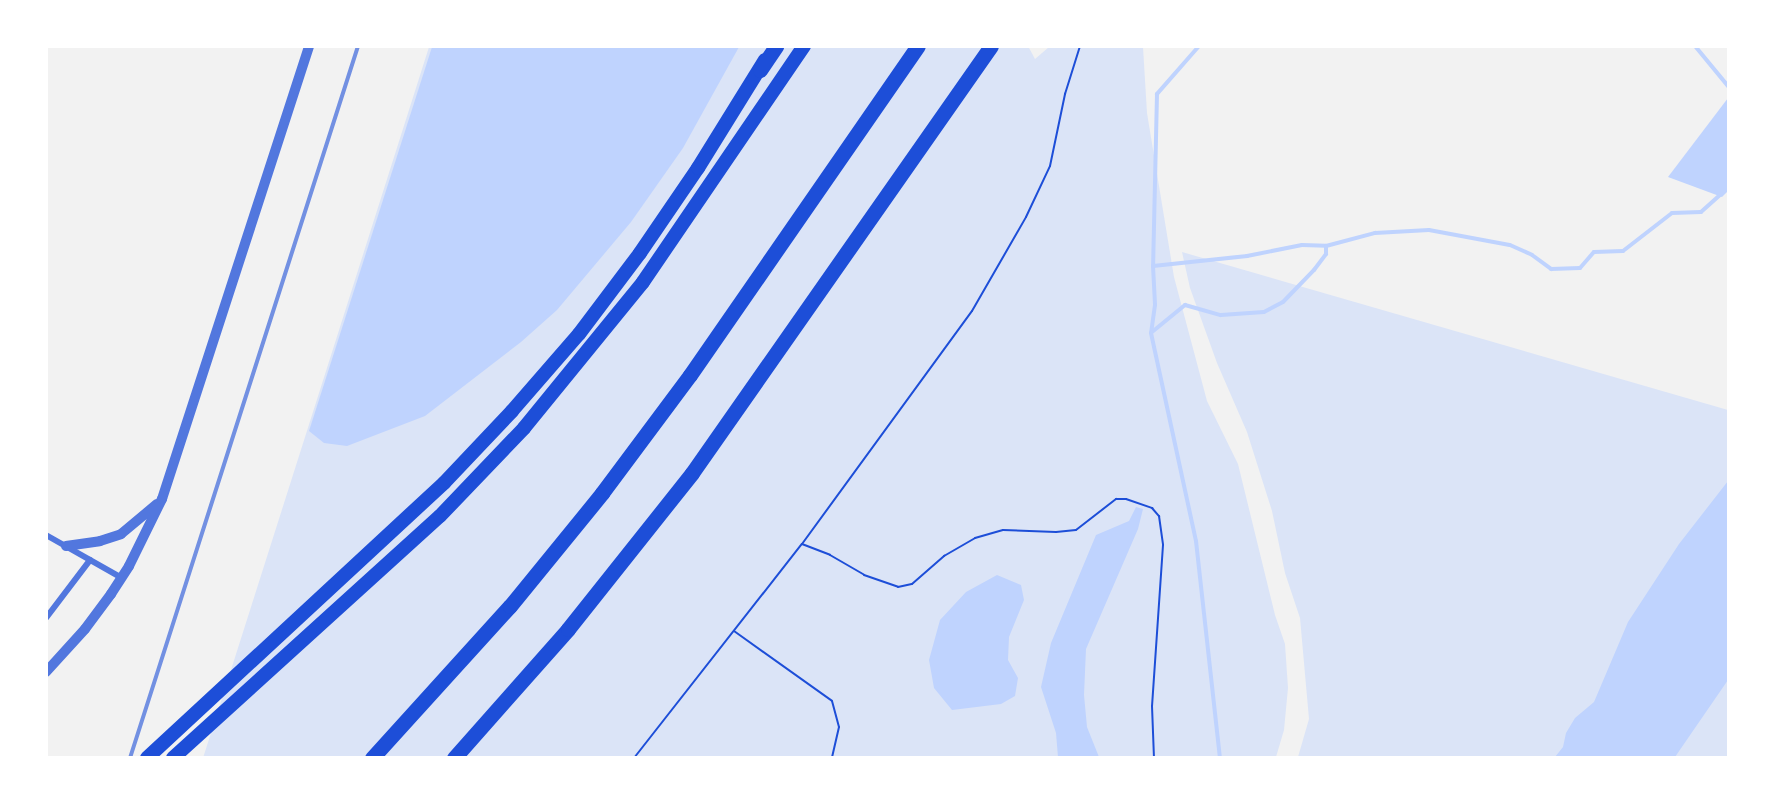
<!DOCTYPE html>
<html>
<head>
<meta charset="utf-8">
<style>
	body { margin:0 }
	#map { position:relative; width:1775px; height:804px; overflow:hidden; background:#f2f2f2; font-family:"Nunito Sans",sans-serif }
	div>[style] { position:absolute }
	.green>* { inset:0; background:#dbe4f7 }
	.water>* { inset:0; background:#bfd3fe }
	.stream>* { height:4px; margin:-2px; padding:0 2px; transform-origin:2px; border-radius:2px; background:#bfd3fe }
	.path>* { height:2px; margin:-1px; padding:0 1px; transform-origin:1px; border-radius:1px; background:#1d4ed8 }
	.minor>* { height:6px; margin:-3px; padding:0 3px; transform-origin:3px; border-radius:3px; background:#5277de }
	.tertiary>* { height:10px; margin:-5px; padding:0 5px; transform-origin:5px; border-radius:5px; background:#5277de }
	.primary>* { height:14px; margin:-7px; padding:0 7px; transform-origin:7px; border-radius:7px; background:#1d4ed8 }
	.motorway>* { height:15px; margin:-7.5px; padding:0 7.5px; transform-origin:7.5px; border-radius:7.5px; background:#1d4ed8 }
	.rail>* { height:4px; margin:-2px; padding:0 2px; transform-origin:2px; border-radius:2px; background:#7290e2 }
	span { translate:-50% -50%; white-space:nowrap; text-align:center; line-height:1.15; -webkit-text-stroke:4.5px #fff; paint-order:stroke }
	.frame { position:absolute; inset:0; border:48px solid #fff; pointer-events:none }
</style>
</head>
<body>
<div id="map">
	<div class="green">
		<i style="clip-path:polygon(1028px 46px,1035px 59px,1049px 47px,1143px 47px,1147px 113px,1174px 277px,1207px 401px,1238px 464px,1275px 615px,1285px 644px,1288px 688px,1284px 730px,1276px 757px,203px 758px,429px 47px)"></i>
		<i style="clip-path:polygon(1182px 252px,1728px 410px,1728px 570px,1627px 757px,1298px 757px,1309px 719px,1300px 618px,1285px 573px,1272px 511px,1247px 432px,1217px 363px,1190px 288px)"></i>
		<i style="clip-path:polygon(1728px 601px,1728px 757px,1652px 758px)"></i>
	</div>
	<div class="water">
		<i style="clip-path:polygon(432px 47px,739px 47px,683px 148px,631px 222px,557px 310px,521px 342px,425px 416px,347px 446px,324px 443px,309px 431px)"></i>
		<i style="clip-path:polygon(1728px 98px,1728px 191px,1722px 197px,1668px 177px)"></i>
		<i style="clip-path:polygon(1728px 481px,1728px 680px,1675px 757px,1555px 757px,1563px 747px,1566px 733px,1575px 718px,1594px 702px,1628px 622px,1679px 544px)"></i>
		<i style="clip-path:polygon(1136px 507px,1143px 509px,1138px 529px,1086px 649px,1084px 695px,1087px 727px,1099px 757px,1058px 757px,1056px 733px,1041px 687px,1051px 643px,1096px 535px,1129px 521px)"></i>
		<i style="clip-path:polygon(997px 575px,1021px 585px,1024px 600px,1009px 637px,1008px 660px,1018px 678px,1015px 696px,1001px 704px,952px 710px,934px 688px,929px 660px,940px 620px,966px 592px)"></i>
	</div>
	<div class="stream">
		<i style="left:1199px;top:46px;width:64px;rotate:131.2deg"></i>
		<i style="left:1157px;top:94px;width:172px;rotate:91.3deg"></i>
		<i style="left:1153px;top:266px;width:39px;rotate:87deg"></i>
		<i style="left:1155px;top:305px;width:28px;rotate:98deg"></i>
		<i style="left:1151px;top:333px;width:213px;rotate:77.8deg"></i>
		<i style="left:1196px;top:541px;width:218px;rotate:83.7deg"></i>
		<i style="left:1695px;top:46px;width:52px;rotate:50.5deg"></i>
		<i style="left:1153px;top:266px;width:95px;rotate:-6.1deg"></i>
		<i style="left:1247px;top:256px;width:56px;rotate:-11.3deg"></i>
		<i style="left:1302px;top:245px;width:24px;rotate:2deg"></i>
		<i style="left:1326px;top:246px;width:51px;rotate:-14.9deg"></i>
		<i style="left:1375px;top:233px;width:54px;rotate:-3.2deg"></i>
		<i style="left:1429px;top:230px;width:82px;rotate:10.5deg"></i>
		<i style="left:1510px;top:245px;width:24px;rotate:24deg"></i>
		<i style="left:1532px;top:255px;width:24px;rotate:36deg"></i>
		<i style="left:1551px;top:269px;width:29px;rotate:-2deg"></i>
		<i style="left:1580px;top:268px;width:21px;rotate:-49deg"></i>
		<i style="left:1594px;top:252px;width:29px;rotate:-2deg"></i>
		<i style="left:1623px;top:251px;width:62px;rotate:-37.8deg"></i>
		<i style="left:1672px;top:213px;width:29px;rotate:-2deg"></i>
		<i style="left:1701px;top:212px;width:36px;rotate:-42deg"></i>
		<i style="left:1152px;top:332px;width:43px;rotate:-39.3deg"></i>
		<i style="left:1185px;top:305px;width:37px;rotate:16deg"></i>
		<i style="left:1221px;top:315px;width:43px;rotate:-4deg"></i>
		<i style="left:1264px;top:312px;width:21px;rotate:-28deg"></i>
		<i style="left:1283px;top:302px;width:45px;rotate:-45.9deg"></i>
		<i style="left:1314px;top:270px;width:20px;rotate:-53deg"></i>
		<i style="left:1326px;top:254px;width:8px;rotate:-90deg"></i>
	</div>
	<div class="path">
		<i style="left:802px;top:544px;width:30px;rotate:21deg"></i>
		<i style="left:830px;top:555px;width:39px;rotate:30deg"></i>
		<i style="left:864px;top:575px;width:36px;rotate:19deg"></i>
		<i style="left:898px;top:587px;width:14px;rotate:-12deg"></i>
		<i style="left:912px;top:584px;width:43px;rotate:-41.2deg"></i>
		<i style="left:944px;top:556px;width:36px;rotate:-30deg"></i>
		<i style="left:975px;top:538px;width:29px;rotate:-16deg"></i>
		<i style="left:1003px;top:530px;width:53px;rotate:2.2deg"></i>
		<i style="left:1056px;top:532px;width:20px;rotate:-6deg"></i>
		<i style="left:1076px;top:530px;width:51px;rotate:-37.8deg"></i>
		<i style="left:1116px;top:499px;width:10px"></i>
		<i style="left:1126px;top:499px;width:28px;rotate:19deg"></i>
		<i style="left:1152px;top:508px;width:11px;rotate:49deg"></i>
		<i style="left:1159px;top:516px;width:29px;rotate:82deg"></i>
		<i style="left:1163px;top:545px;width:161px;rotate:93.9deg"></i>
		<i style="left:1152px;top:706px;width:52px;rotate:87.8deg"></i>
		<i style="left:734px;top:631px;width:120px;rotate:35.5deg"></i>
		<i style="left:832px;top:701px;width:27px;rotate:75deg"></i>
		<i style="left:839px;top:727px;width:32px;rotate:103deg"></i>
		<i style="left:634px;top:758px;width:272px;rotate:-51.9deg"></i>
		<i style="left:802px;top:544px;width:288px;rotate:-53.9deg"></i>
		<i style="left:972px;top:311px;width:108px;rotate:-60.1deg"></i>
		<i style="left:1026px;top:217px;width:56px;rotate:-64.8deg"></i>
		<i style="left:1050px;top:166px;width:74px;rotate:-78.2deg"></i>
		<i style="left:1065px;top:94px;width:50px;rotate:-72.6deg"></i>
	</div>
	<div class="minor">
		<i style="left:46px;top:535px;width:87px;rotate:29.5deg"></i>
		<i style="left:46px;top:618px;width:73px;rotate:-52.8deg"></i>
	</div>
	<div class="tertiary">
		<i style="left:66px;top:546px;width:34px;rotate:-8deg"></i>
		<i style="left:100px;top:541px;width:22px;rotate:-18deg"></i>
		<i style="left:121px;top:534px;width:47px;rotate:-39.8deg"></i>
		<i style="left:46px;top:672px;width:58px;rotate:-47.8deg"></i>
		<i style="left:85px;top:629px;width:44px;rotate:-53.4deg"></i>
		<i style="left:111px;top:594px;width:33px;rotate:-57deg"></i>
		<i style="left:129px;top:566px;width:75px;rotate:-63.8deg"></i>
		<i style="left:162px;top:499px;width:476px;rotate:-72deg"></i>
	</div>
	<div class="primary">
		<i style="left:147px;top:758px;width:405px;rotate:-42.8deg"></i>
		<i style="left:444px;top:483px;width:99px;rotate:-46.6deg"></i>
		<i style="left:512px;top:411px;width:102px;rotate:-49deg"></i>
		<i style="left:579px;top:334px;width:101px;rotate:-53deg"></i>
		<i style="left:640px;top:253px;width:103px;rotate:-55.7deg"></i>
		<i style="left:698px;top:168px;width:127px;rotate:-58.2deg"></i>
		<i style="left:173px;top:758px;width:360px;rotate:-42.2deg"></i>
		<i style="left:440px;top:516px;width:122px;rotate:-46.3deg"></i>
		<i style="left:524px;top:428px;width:188px;rotate:-50.8deg"></i>
		<i style="left:643px;top:282px;width:286px;rotate:-55.7deg"></i>
	</div>
	<div class="motorway">
		<i style="left:760px;top:70px;width:29px;rotate:-56deg"></i>
		<i style="left:372px;top:758px;width:205px;rotate:-47.8deg"></i>
		<i style="left:510px;top:606px;width:146px;rotate:-50.8deg"></i>
		<i style="left:602px;top:493px;width:147px;rotate:-53.3deg"></i>
		<i style="left:690px;top:375px;width:400px;rotate:-55.3deg"></i>
		<i style="left:454px;top:758px;width:172px;rotate:-48.5deg"></i>
		<i style="left:568px;top:629px;width:199px;rotate:-51.5deg"></i>
		<i style="left:692px;top:473px;width:521px;rotate:-55deg"></i>
	</div>
	<div class="rail">
		<i style="left:130px;top:758px;width:748px;rotate:-72.24deg"></i>
	</div>
	<div class="frame"></div>
</div>
</body>
</html>
